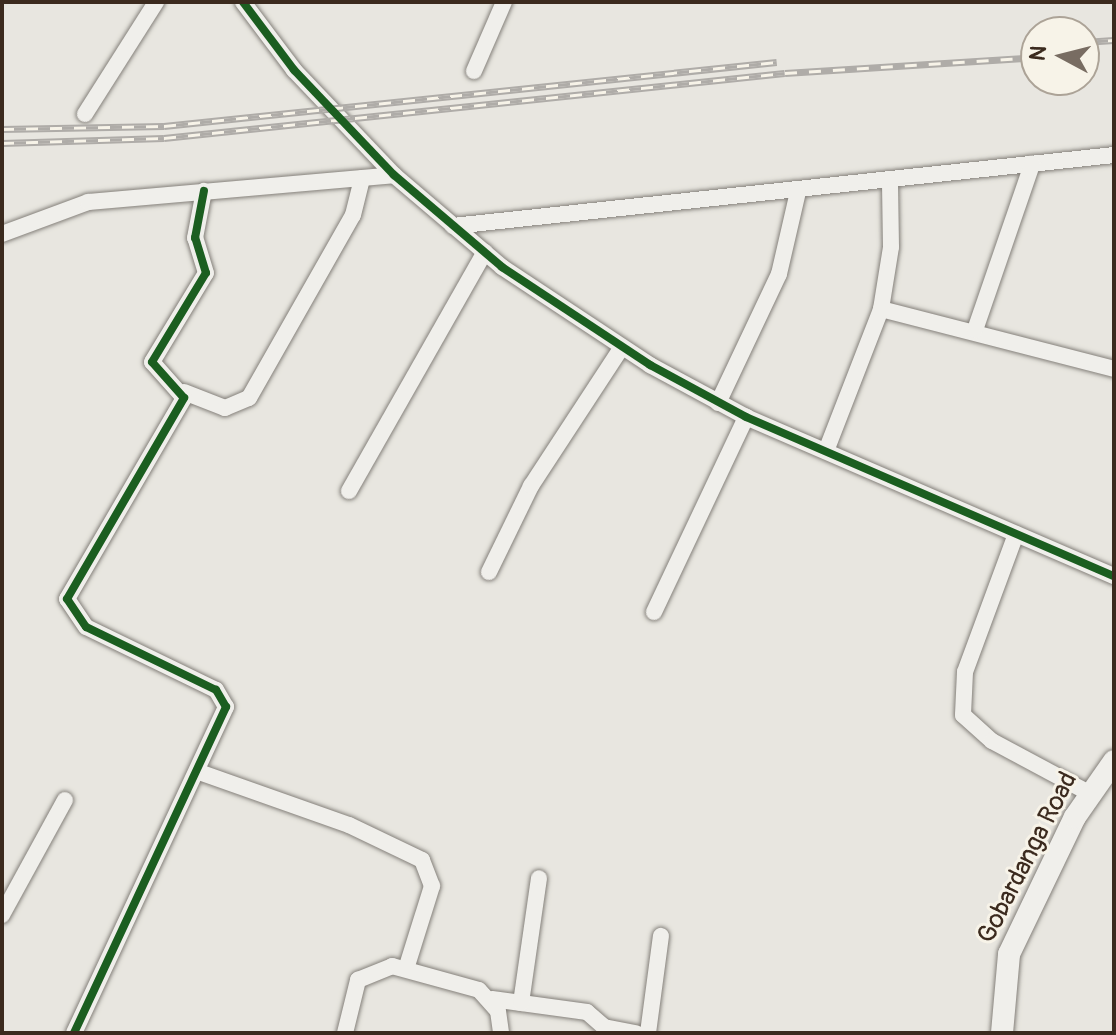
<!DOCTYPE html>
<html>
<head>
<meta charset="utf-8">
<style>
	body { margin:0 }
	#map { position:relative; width:1116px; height:1035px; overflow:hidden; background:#e8e6e0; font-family:Pangolin,sans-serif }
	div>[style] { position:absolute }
	.roads { filter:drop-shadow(0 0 2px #84807a) drop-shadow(0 0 2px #84807a) }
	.street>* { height:16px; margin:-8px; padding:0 8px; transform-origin:8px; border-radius:8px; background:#f0efeb }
	.secondary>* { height:22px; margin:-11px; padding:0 11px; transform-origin:11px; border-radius:11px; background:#f0efeb }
	.rail>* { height:7px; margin-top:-3.5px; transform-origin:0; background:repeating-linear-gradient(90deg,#f7f3e8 0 12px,#afaca8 0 24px); box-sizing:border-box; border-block:2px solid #afaca8 }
	.cycleway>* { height:8px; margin:-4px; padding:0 4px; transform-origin:4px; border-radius:4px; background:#1b5e20 }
	span { translate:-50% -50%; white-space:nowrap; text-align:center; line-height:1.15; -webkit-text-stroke:6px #f7f3e8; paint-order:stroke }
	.street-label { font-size:26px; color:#3b2a1e }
	.frame { position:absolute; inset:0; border:4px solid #3b2a1e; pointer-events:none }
	.north { position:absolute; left:1020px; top:16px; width:80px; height:80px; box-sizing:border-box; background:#f7f3e8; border:2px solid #aca397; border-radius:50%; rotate:277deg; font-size:22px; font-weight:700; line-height:32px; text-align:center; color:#3b2a1e }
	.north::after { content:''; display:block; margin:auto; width:28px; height:36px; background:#786c62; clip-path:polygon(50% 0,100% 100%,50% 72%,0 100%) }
</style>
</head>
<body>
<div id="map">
	<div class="roads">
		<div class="street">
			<i style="left:243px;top:2px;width:85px;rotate:53.1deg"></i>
			<i style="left:294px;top:70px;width:145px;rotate:46.4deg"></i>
			<i style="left:394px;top:175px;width:142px;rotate:40.4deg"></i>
			<i style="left:502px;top:267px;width:178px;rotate:33.5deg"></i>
			<i style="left:650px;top:365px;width:109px;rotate:28.4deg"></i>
			<i style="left:746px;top:417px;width:401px;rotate:23.4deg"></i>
			<i style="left:474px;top:71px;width:75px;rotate:-66.5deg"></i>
			<i style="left:85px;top:114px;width:133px;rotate:-57.6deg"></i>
			<i style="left:453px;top:226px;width:665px;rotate:-6.13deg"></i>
			<i style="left:2px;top:234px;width:92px;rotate:-20.4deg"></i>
			<i style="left:88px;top:202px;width:307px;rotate:-5deg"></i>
			<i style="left:881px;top:309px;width:241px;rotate:14.4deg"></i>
			<i style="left:975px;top:330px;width:176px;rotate:-71deg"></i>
			<i style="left:184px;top:392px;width:44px;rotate:21.3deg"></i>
			<i style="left:225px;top:408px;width:26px;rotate:-23deg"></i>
			<i style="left:249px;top:398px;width:210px;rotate:-60.4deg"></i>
			<i style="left:353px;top:215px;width:38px;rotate:-76deg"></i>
			<i style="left:718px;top:403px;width:143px;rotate:-64.7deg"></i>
			<i style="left:779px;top:274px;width:84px;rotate:-77deg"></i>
			<i style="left:826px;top:451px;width:152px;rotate:-68.8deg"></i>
			<i style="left:881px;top:309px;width:63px;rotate:-80.8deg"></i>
			<i style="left:891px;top:247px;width:66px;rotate:-90.9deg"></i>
			<i style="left:349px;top:491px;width:275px;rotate:-60.4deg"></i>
			<i style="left:1016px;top:534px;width:147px;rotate:110.3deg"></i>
			<i style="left:965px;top:672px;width:43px;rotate:92.7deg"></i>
			<i style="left:963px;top:715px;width:39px;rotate:42deg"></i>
			<i style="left:992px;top:741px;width:110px;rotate:28.2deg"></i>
			<i style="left:489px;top:572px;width:96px;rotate:-64deg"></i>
			<i style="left:531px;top:486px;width:166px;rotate:-56.8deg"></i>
			<i style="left:654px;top:612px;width:216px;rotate:-64.7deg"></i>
			<i style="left:199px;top:772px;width:159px;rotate:19.5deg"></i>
			<i style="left:349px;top:825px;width:81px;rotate:25.6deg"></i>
			<i style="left:422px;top:860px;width:28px;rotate:69deg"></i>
			<i style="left:432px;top:886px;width:87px;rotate:107.4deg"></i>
			<i style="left:2px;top:915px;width:131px;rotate:-61.3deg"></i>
			<i style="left:492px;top:999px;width:96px;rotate:7.8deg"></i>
			<i style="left:587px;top:1012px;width:23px;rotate:41deg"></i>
			<i style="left:604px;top:1027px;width:33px;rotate:11deg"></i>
			<i style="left:521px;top:1003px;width:126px;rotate:-81.8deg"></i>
			<i style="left:74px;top:1033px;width:360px;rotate:-65deg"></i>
			<i style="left:226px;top:707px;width:20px;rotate:-120deg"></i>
			<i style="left:216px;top:690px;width:144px;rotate:-154.1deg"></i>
			<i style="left:86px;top:627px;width:34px;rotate:-124deg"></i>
			<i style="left:67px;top:599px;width:233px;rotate:-59.8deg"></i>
			<i style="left:184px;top:398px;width:48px;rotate:-131.6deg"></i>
			<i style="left:152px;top:362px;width:104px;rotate:-58.8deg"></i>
			<i style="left:206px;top:273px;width:37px;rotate:-107deg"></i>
			<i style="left:195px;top:238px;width:48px;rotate:-79.2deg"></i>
			<i style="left:345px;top:1033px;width:55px;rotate:-76.2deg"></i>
			<i style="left:358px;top:980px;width:37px;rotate:-22deg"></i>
			<i style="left:392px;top:966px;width:90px;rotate:15.4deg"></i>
			<i style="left:479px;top:990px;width:28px;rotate:48deg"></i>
			<i style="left:498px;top:1011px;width:22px;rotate:82deg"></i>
			<i style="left:648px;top:1033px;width:98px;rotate:-82.4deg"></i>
		</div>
		<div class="secondary">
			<i style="left:1002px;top:1033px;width:79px;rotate:-84.9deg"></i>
			<i style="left:1009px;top:954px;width:152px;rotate:-64.3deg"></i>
			<i style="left:1075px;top:817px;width:68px;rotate:-55.1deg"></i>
		</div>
	</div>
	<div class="rail">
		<i style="left:1084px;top:42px;width:30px;rotate:-4deg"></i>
		<i style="left:2px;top:129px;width:162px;rotate:-1.1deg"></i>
		<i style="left:164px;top:126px;width:616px;rotate:-5.96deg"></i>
		<i style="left:2px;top:143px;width:162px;rotate:-1.8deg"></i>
		<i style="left:164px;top:138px;width:624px;rotate:-5.98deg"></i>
		<i style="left:785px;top:73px;width:252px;rotate:-3.6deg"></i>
	</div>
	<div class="cycleway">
		<i style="left:243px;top:2px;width:85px;rotate:53.1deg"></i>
		<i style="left:294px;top:70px;width:145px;rotate:46.4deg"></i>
		<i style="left:394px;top:175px;width:142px;rotate:40.4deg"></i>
		<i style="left:502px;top:267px;width:178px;rotate:33.5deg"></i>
		<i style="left:650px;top:365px;width:109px;rotate:28.4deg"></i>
		<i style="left:746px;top:417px;width:401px;rotate:23.4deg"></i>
		<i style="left:74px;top:1033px;width:360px;rotate:-65deg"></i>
		<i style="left:226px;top:707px;width:20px;rotate:-120deg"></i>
		<i style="left:216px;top:690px;width:144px;rotate:-154.1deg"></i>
		<i style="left:86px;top:627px;width:34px;rotate:-124deg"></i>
		<i style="left:67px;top:599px;width:233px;rotate:-59.8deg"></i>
		<i style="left:184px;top:398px;width:48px;rotate:-131.6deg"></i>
		<i style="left:152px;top:362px;width:104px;rotate:-58.8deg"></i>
		<i style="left:206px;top:273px;width:37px;rotate:-107deg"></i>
		<i style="left:195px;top:238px;width:48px;rotate:-79.2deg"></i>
	</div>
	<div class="street-label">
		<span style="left:1028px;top:858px;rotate:-63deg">Gobardanga Road</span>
	</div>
	<div class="frame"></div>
	<div class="north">N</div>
</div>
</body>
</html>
